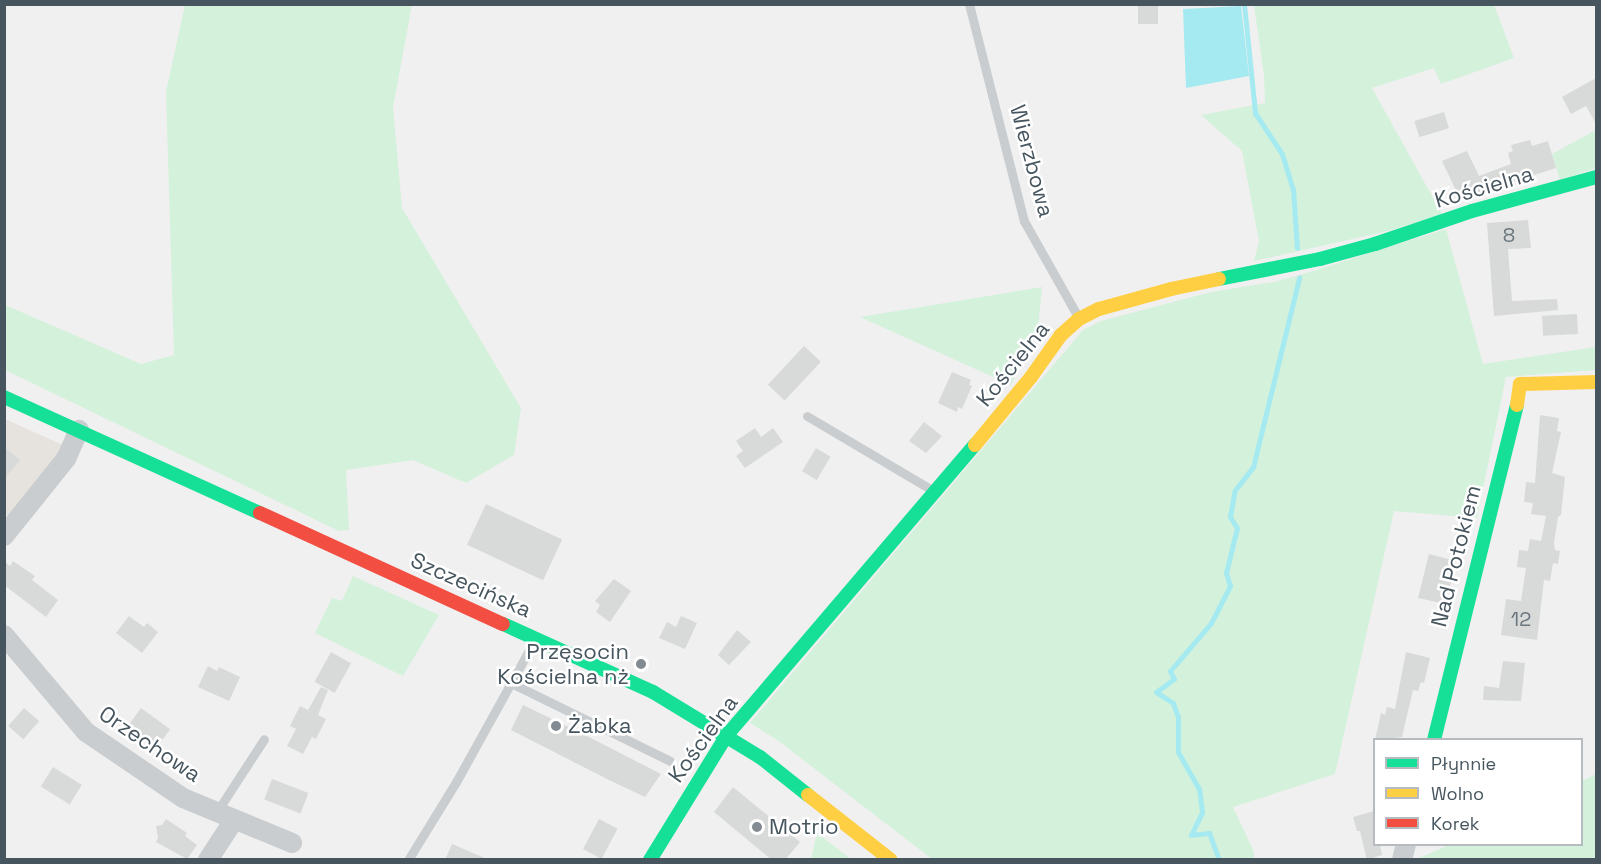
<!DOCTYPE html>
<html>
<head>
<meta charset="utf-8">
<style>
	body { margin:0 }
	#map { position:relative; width:1601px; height:864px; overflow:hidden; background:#f1f0f0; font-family:"Space Grotesk",sans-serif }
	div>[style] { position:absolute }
	.commercial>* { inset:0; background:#e6e3de }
	.green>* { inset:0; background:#d3f1db }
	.water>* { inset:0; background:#a5eaf1 }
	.stream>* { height:5px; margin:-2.5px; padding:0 2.5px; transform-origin:2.5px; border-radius:2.5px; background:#a5eaf1 }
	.building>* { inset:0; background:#d8d9d9; transform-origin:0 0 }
	.lane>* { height:9px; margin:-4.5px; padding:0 4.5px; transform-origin:4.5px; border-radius:4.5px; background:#c9cdcf }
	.street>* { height:20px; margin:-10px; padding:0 10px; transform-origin:10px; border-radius:10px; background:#c9cdcf }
	.fast>* { height:14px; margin:-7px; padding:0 7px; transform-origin:7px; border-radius:7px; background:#16e098 }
	.slow>* { height:14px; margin:-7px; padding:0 7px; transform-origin:7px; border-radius:7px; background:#ffcf43 }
	.jam>* { height:14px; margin:-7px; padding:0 7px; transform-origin:7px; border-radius:7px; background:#f24e42 }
	.dots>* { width:16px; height:16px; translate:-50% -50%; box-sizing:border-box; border:3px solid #fff; border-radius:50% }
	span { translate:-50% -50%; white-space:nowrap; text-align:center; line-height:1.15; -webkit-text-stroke:5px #fff; paint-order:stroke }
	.number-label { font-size:20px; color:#6b777e }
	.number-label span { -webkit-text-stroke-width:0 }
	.street-label { font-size:22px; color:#46555e }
	.poi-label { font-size:22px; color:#46555e }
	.right { translate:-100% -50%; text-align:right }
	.left { translate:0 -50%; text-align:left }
	.frame { position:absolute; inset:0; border:6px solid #46555e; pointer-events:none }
	.legend { position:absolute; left:1373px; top:738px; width:210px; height:108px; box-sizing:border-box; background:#fff; border:2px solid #b5bbbf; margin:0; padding:8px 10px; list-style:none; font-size:18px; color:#46555e }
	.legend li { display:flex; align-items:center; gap:12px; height:30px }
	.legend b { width:30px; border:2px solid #b5bbbf }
</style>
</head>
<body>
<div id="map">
	<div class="commercial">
		<i style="clip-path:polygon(5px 419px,72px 449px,14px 519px,5px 514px)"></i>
	</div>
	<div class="green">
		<i style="clip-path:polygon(185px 5px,412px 5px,393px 107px,402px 208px,521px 408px,514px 455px,466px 483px,413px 460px,346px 470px,349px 530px,339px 531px,5px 370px,5px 305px,141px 364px,174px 355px,166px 92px)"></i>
		<i style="clip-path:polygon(1254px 5px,1494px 5px,1514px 58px,1441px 84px,1434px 68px,1372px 88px,1442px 214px,1388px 231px,1254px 261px,1259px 241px,1242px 151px,1201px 115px,1265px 103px,1264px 76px)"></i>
		<i style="clip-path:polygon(1596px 130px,1596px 168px,1560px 180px,1552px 154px)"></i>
		<i style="clip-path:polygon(1446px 229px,1483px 364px,1596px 347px,1596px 370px,1506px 377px,1477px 518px,1394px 511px,1335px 774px,1233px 807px,1254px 852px,1254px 859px,932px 859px,776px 739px,750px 723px,1083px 330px,1101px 321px,1211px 292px,1274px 282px,1310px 272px)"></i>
		<i style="clip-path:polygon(1042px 287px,1038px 328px,1011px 385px,860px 317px)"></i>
		<i style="clip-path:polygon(353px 576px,439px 615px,403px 676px,315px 633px,332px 598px,342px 601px)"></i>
		<i style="clip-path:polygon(1596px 774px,1596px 859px,1417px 859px,1449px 845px,1582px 844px,1582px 781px)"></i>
		<i style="clip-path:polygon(817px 833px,851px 859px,811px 859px)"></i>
	</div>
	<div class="water">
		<i style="clip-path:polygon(1241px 6px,1249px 76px,1186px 88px,1183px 9px)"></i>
	</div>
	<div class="stream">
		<i style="left:1244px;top:4px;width:110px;rotate:84.2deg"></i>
		<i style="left:1255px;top:113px;width:49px;rotate:56.6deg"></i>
		<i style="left:1282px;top:154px;width:37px;rotate:73deg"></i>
		<i style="left:1293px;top:189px;width:59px;rotate:86.1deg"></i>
		<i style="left:1219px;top:860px;width:29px;rotate:-110deg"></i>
		<i style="left:1209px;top:833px;width:18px;rotate:174deg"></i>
		<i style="left:1191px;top:835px;width:25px;rotate:-64deg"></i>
		<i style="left:1202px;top:812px;width:23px;rotate:-97deg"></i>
		<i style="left:1199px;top:789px;width:43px;rotate:-119.6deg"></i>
		<i style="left:1178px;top:752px;width:35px;rotate:-90deg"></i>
		<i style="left:1178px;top:717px;width:15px;rotate:-110deg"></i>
		<i style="left:1173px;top:703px;width:20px;rotate:-147deg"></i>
		<i style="left:1156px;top:692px;width:22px;rotate:-36deg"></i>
		<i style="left:1174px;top:679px;width:9px;rotate:-117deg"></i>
		<i style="left:1170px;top:671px;width:63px;rotate:-49.5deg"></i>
		<i style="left:1211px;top:623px;width:42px;rotate:-62.8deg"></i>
		<i style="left:1230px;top:586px;width:14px;rotate:-107deg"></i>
		<i style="left:1226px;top:573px;width:46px;rotate:-76.3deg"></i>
		<i style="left:1237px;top:528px;width:13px;rotate:-122deg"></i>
		<i style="left:1230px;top:517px;width:27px;rotate:-80deg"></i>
		<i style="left:1235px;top:490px;width:29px;rotate:-52deg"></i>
		<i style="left:1253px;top:467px;width:195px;rotate:-76.3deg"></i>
	</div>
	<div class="building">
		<i style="left:1138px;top:4px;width:20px;height:20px"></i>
		<i style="clip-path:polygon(1596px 78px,1596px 124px,1586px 106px,1571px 114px,1562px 97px)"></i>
		<i style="left:1444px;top:112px;width:17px;height:31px;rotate:73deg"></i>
		<i style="clip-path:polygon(1530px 140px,1532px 146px,1548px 141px,1556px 168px,1460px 199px,1442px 161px,1467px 151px,1479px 176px,1511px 164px,1508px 153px,1513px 151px,1511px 145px)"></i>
		<i style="clip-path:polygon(1528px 220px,1531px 248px,1508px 249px,1512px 301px,1557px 299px,1558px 310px,1494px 316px,1487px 223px)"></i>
		<i style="left:1577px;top:314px;width:20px;height:35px;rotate:87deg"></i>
		<i style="left:804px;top:346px;width:23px;height:53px;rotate:43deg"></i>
		<i style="clip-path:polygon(952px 372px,971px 380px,969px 385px,972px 386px,962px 409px,958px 407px,957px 412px,938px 403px)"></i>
		<i style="clip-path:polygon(1540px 415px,1559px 418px,1557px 431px,1561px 432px,1552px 473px,1565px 477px,1561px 515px,1558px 517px,1554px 543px,1555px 550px,1560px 551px,1558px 564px,1553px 563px,1550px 581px,1544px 580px,1537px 640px,1501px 635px,1506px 599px,1521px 601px,1526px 568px,1517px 567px,1519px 550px,1528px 551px,1530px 539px,1541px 541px,1546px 516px,1531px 514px,1533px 503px,1524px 502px,1526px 482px,1535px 483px)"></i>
		<i style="clip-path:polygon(924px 422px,942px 436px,926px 453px,909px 441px)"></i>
		<i style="clip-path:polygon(755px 428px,761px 437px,773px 428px,783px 442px,745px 468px,736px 456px,743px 451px,736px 441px)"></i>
		<i style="clip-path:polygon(4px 447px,20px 460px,4px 479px)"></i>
		<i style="left:816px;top:448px;width:17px;height:27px;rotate:31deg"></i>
		<i style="left:486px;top:504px;width:84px;height:45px;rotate:25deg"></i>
		<i style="clip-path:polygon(1429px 554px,1452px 560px,1448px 573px,1453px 574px,1451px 583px,1448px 591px,1444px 590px,1441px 603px,1418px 598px)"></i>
		<i style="clip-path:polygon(4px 561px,10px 566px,13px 561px,35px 576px,32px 580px,58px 600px,46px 617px,4px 585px)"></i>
		<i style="clip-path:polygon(614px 579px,631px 591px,610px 622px,596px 612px,600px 605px,595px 601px)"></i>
		<i style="clip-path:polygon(129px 616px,144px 627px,147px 623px,158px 632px,142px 653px,116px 633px)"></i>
		<i style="clip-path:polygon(681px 616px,697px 623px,685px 649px,659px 638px,667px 622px,676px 627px)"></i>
		<i style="clip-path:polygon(737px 630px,751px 642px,729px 665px,718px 655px)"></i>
		<i style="left:331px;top:652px;width:23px;height:34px;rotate:29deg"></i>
		<i style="clip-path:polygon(1406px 652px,1430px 658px,1424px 683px,1421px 682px,1418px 691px,1413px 690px,1402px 737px,1375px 740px,1381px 713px,1385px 715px,1387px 707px,1395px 709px)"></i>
		<i style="clip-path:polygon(1503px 661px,1525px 663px,1521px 701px,1483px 700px,1484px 686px,1499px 688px)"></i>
		<i style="clip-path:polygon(208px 666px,217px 671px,219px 667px,240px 677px,229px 701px,198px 687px)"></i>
		<i style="clip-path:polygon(321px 687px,328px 690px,318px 715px,326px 719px,316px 739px,312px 737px,303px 754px,287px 746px,296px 729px,290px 726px,300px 706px,308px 710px)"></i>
		<i style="clip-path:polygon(523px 705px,581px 733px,661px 774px,645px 797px,609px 780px,511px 730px)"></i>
		<i style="left:24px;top:708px;width:20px;height:24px;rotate:41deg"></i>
		<i style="left:141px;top:708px;width:36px;height:24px;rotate:36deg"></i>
		<i style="left:53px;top:767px;width:34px;height:23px;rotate:32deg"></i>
		<i style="left:272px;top:779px;width:39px;height:22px;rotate:21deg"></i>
		<i style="clip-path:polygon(733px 787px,800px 842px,785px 860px,772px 860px,714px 812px)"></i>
		<i style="clip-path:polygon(1374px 811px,1374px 844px,1380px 844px,1382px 855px,1367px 860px,1360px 831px,1357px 831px,1353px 817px)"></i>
		<i style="clip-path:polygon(166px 819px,187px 833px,185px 836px,197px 845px,187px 859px,156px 842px,158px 838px,156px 826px,162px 825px)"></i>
		<i style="left:599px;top:819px;width:21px;height:34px;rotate:28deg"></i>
		<i style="clip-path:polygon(452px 844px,487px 859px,487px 860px,445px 860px)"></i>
	</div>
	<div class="lane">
		<i style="left:969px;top:4px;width:224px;rotate:75.8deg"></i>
		<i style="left:1024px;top:221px;width:110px;rotate:60.6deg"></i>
		<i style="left:807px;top:416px;width:147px;rotate:30.6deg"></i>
		<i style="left:511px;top:683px;width:177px;rotate:26.1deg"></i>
		<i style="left:216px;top:813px;width:88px;rotate:-57deg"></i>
		<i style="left:408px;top:860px;width:92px;rotate:-58.4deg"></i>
		<i style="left:456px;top:782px;width:161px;rotate:-61deg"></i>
	</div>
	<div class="street">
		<i style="left:4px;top:536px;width:99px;rotate:-51.2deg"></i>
		<i style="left:66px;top:459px;width:32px;rotate:-66deg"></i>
		<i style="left:4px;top:635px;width:127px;rotate:49.8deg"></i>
		<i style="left:86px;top:732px;width:117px;rotate:34.2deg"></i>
		<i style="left:183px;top:798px;width:118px;rotate:22.4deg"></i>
		<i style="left:208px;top:860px;width:48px;rotate:-57deg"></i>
		<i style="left:1402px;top:860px;width:16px;rotate:-76deg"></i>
	</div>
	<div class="fast">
		<i style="left:1219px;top:279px;width:103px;rotate:-11.2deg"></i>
		<i style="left:1320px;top:259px;width:57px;rotate:-15.3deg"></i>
		<i style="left:1375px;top:244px;width:102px;rotate:-18.8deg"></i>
		<i style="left:1472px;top:211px;width:129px;rotate:-15.3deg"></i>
		<i style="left:4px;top:397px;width:281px;rotate:24.4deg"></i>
		<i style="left:503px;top:624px;width:165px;rotate:24.4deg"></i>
		<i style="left:653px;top:692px;width:125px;rotate:31.3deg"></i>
		<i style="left:760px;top:757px;width:61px;rotate:38.4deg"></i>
		<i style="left:1434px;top:740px;width:345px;rotate:-76.1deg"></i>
		<i style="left:650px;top:860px;width:147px;rotate:-58.4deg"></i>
		<i style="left:727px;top:735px;width:382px;rotate:-49.5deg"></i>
	</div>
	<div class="slow">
		<i style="left:1517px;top:405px;width:21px;rotate:-82deg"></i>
		<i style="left:1520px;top:384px;width:76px;rotate:-1.5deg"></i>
		<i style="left:975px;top:445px;width:88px;rotate:-50.5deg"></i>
		<i style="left:1031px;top:377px;width:52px;rotate:-54.5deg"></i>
		<i style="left:1061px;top:335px;width:24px;rotate:-42deg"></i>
		<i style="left:1079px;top:319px;width:22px;rotate:-27deg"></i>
		<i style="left:1099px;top:309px;width:75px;rotate:-15.5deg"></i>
		<i style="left:1171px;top:289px;width:49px;rotate:-11.8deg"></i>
		<i style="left:808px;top:795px;width:105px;rotate:38.1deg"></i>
	</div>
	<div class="jam">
		<i style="left:260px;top:513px;width:267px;rotate:24.6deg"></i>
	</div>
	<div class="dots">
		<i style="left:641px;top:664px;background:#828b91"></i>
		<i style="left:556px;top:726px;background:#828b91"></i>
		<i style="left:757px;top:827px;background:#828b91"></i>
	</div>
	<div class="number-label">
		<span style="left:1509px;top:235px">8</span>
		<span style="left:1521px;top:619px">12</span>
	</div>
	<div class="street-label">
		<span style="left:1032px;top:161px;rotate:75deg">Wierzbowa</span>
		<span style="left:1484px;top:187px;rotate:-16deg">Kościelna</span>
		<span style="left:1013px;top:364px;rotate:-51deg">Kościelna</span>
		<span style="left:1456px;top:556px;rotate:-76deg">Nad Potokiem</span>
		<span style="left:471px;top:585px;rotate:24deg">Szczecińska</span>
		<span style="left:703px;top:739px;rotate:-54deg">Kościelna</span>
		<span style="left:150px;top:744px;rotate:34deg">Orzechowa</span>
	</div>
	<div class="poi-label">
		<span class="right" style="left:629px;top:664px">Przęsocin<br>Kościelna nż</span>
		<span class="left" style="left:568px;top:726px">Żabka</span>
		<span class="left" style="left:769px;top:827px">Motrio</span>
	</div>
	<div class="frame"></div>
	<ul class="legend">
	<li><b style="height:8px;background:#16e098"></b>Płynnie</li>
	<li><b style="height:8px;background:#ffcf43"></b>Wolno</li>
	<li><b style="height:8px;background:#f24e42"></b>Korek</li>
	</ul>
</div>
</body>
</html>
